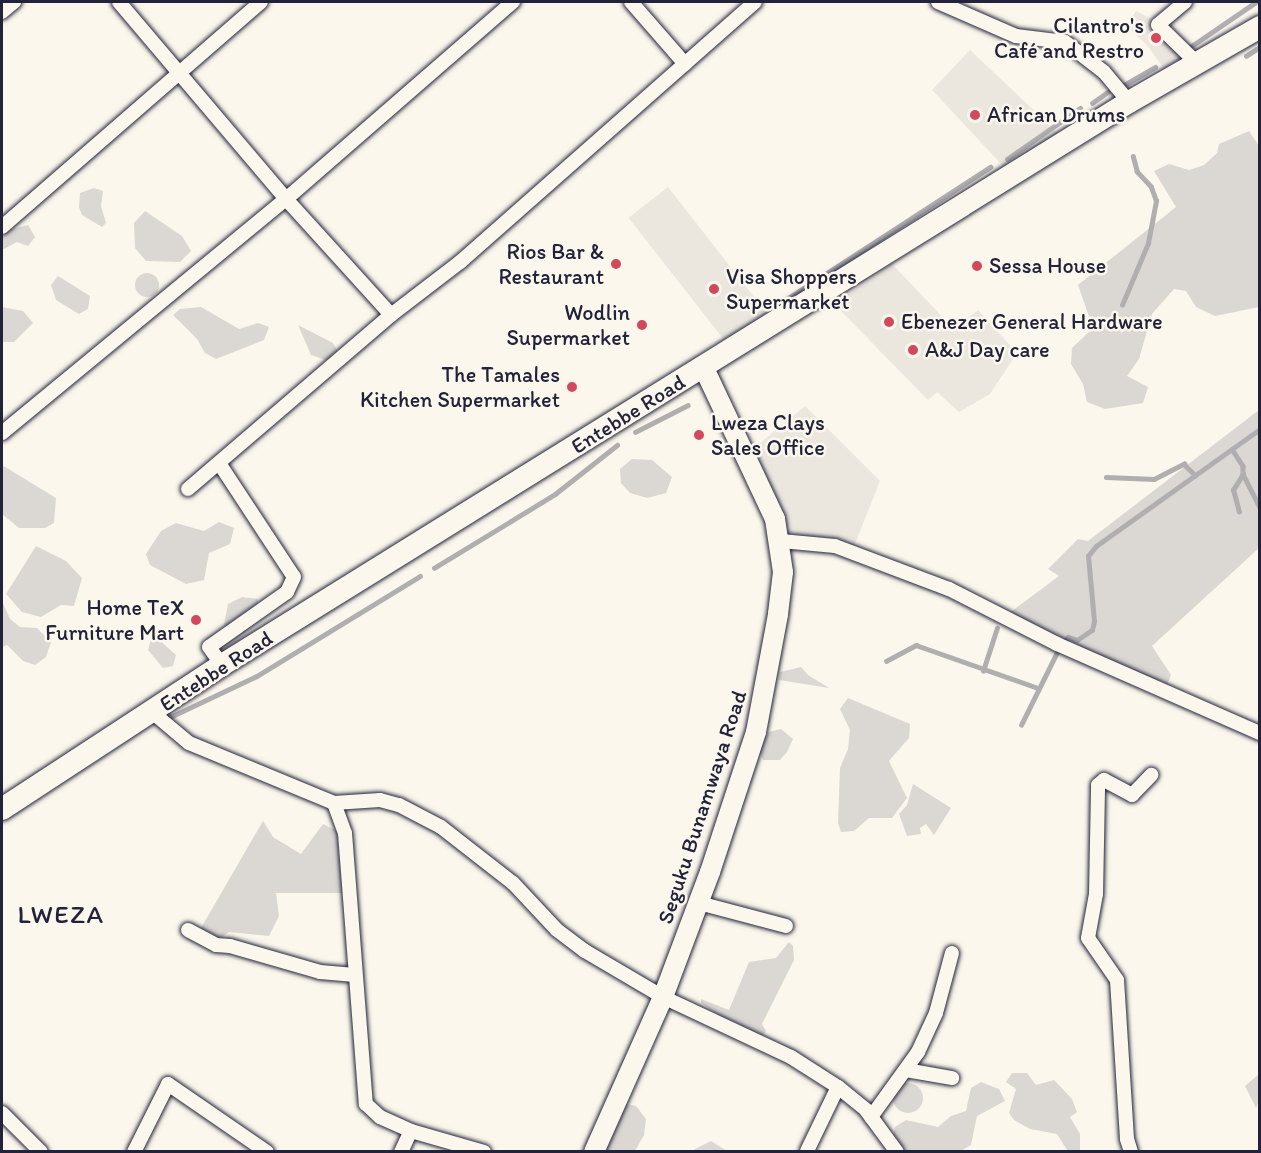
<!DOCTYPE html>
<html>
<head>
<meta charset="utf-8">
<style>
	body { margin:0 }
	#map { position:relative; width:1261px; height:1153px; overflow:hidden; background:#fbf7ec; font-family:Itim,sans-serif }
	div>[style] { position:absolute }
	.built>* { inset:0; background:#ebe7df; transform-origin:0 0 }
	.green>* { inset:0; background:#dbd8d3 }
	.round { border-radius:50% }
	.stream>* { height:4.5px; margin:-2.25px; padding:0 2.25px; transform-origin:2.25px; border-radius:2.25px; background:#b1aeb0 }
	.roads { filter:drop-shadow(0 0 2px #22223b) drop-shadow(0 0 2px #22223b) }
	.street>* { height:14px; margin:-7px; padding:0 7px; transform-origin:7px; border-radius:7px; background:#fbf7ec }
	.secondary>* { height:20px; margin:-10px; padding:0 10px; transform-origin:10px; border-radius:10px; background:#fbf7ec }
	.primary>* { height:22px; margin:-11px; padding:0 11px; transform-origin:11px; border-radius:11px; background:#fbf7ec }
	.dots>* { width:16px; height:16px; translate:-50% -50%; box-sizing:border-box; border:3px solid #fbf7ec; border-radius:50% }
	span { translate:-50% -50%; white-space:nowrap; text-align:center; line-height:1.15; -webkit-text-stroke:5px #fbf7ec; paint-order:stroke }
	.poi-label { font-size:22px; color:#22223b }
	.right { translate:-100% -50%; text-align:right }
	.left { translate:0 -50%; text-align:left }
	.street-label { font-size:22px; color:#22223b }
	.quarter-label { font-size:26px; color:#22223b; letter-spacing:1.5px }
	.frame { position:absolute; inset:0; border:3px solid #22223b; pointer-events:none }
</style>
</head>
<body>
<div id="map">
	<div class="built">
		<i style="clip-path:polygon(1136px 11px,1157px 22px,1184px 57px,1164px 69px,1147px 45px,1126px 26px)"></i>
		<i style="clip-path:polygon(970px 50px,1059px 134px,1005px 168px,932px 90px)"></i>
		<i style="left:668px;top:187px;width:162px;height:50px;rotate:52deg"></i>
		<i style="clip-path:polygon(892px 264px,954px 329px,978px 310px,1017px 353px,990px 394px,959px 412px,937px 392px,928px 400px,834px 304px)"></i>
		<i style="clip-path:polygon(805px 406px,880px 481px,853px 549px,787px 532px,753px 449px)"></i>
	</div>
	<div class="green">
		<i style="clip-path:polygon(1249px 131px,1259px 146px,1259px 307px,1215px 316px,1196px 307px,1186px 291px,1174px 289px,1152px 314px,1139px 359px,1127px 376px,1148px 387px,1143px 403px,1105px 409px,1087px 402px,1083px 384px,1071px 364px,1072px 348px,1093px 328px,1078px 285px,1176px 207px,1154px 171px,1169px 164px,1189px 170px,1204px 165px,1217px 153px,1219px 144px)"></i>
		<i style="clip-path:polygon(94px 188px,103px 191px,101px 206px,106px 223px,102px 227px,82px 215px,79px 207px,80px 193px)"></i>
		<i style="clip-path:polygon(145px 211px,182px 236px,191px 251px,180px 262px,146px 261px,135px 248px,134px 223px)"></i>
		<i style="clip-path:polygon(28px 225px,35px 237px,28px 246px,17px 242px,2px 250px,2px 237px,9px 230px)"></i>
		<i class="round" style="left:135px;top:273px;width:24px;height:24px"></i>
		<i style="clip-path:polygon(58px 276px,90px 296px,88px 309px,79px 314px,56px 300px,51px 285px)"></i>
		<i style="clip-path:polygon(2px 307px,23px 311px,33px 323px,14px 342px,2px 342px)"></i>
		<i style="clip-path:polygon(201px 307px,239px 329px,258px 323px,269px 327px,264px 340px,216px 359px,205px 353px,197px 339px,173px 315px,180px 309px)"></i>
		<i style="clip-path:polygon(298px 325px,333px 343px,338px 352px,332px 362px,311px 355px)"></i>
		<i style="clip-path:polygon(1259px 410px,1259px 548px,1152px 646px,1171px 675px,1166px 688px,1008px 614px,1059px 576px,1048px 569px,1078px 539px,1088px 541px)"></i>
		<i style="clip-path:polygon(632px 459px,652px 460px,672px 477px,666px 493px,647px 498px,630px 493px,621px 483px,620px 469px)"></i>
		<i style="clip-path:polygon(2px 465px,56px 498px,54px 523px,45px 528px,19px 528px,2px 514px)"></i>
		<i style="clip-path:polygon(219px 522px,234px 528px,230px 544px,209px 553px,204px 580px,186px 584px,150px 565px,146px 554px,161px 531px,176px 523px,204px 531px)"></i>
		<i style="clip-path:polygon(36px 546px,66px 561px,82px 578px,74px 606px,61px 605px,41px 617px,22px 612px,6px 594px)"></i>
		<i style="clip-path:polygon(242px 597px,258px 599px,257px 621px,244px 633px,227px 629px,224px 625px,228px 604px)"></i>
		<i style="clip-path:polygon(2px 601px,10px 619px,20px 627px,37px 628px,51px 642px,46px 657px,35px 665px,23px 661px,7px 645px,2px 647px)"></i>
		<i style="clip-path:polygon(157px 638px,176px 655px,173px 666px,163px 668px,148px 650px,151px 639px)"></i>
		<i style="clip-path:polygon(801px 667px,808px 675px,829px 688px,779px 680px,780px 672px)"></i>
		<i style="clip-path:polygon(848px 698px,910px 724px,909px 738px,889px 761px,907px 798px,892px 818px,869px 818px,854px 831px,841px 832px,838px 823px,840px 768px,848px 749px,850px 730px,840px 709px)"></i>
		<i style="clip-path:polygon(781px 729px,793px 739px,787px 752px,780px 760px,763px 760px,758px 749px,761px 742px,769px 732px)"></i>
		<i style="clip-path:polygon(913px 784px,951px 808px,934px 835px,926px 824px,920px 828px,921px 834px,907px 836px,899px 814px,907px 805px)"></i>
		<i style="clip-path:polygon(263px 821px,273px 837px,301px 854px,323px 824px,337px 831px,343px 893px,276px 893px,279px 916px,269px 936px,229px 932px,218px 940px,201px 928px)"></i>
		<i style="clip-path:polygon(789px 942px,793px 946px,794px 960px,762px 1024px,766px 1031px,762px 1037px,742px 1031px,701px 1003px,701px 999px,729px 1010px,749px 962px,776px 958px)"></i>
		<i style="clip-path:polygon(1012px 1073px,1027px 1073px,1036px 1085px,1054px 1080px,1072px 1099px,1077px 1112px,1070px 1117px,1080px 1134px,1080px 1150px,1067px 1150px,1057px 1134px,1030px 1129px,1014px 1120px,1009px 1113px,1016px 1089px,1006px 1082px)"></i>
		<i style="clip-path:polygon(1259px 1074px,1259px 1101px,1256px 1108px,1245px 1086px)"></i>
		<i style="clip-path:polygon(981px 1082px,999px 1089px,1005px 1101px,977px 1116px,971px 1145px,961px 1151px,889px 1152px,895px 1127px,906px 1120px,938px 1127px,951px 1116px,966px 1111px,971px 1088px)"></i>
		<i class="round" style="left:893px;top:1083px;width:30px;height:30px"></i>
		<i style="clip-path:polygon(626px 1104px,636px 1106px,646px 1119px,644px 1135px,635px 1151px,604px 1151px,608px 1145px,602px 1124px)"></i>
		<i style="clip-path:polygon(711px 1141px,727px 1151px,693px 1151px,695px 1149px)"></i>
	</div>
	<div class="stream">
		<i style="left:1190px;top:47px;width:80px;rotate:-34.3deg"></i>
		<i style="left:1246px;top:56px;width:17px;rotate:-33deg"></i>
		<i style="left:1124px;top:85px;width:36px;rotate:-30deg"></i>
		<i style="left:1092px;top:103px;width:19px;rotate:-35deg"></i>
		<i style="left:1007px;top:159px;width:89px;rotate:-34.9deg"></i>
		<i style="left:1122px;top:305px;width:67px;rotate:-67.2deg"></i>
		<i style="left:1148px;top:243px;width:43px;rotate:-79.2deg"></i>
		<i style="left:1156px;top:201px;width:15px;rotate:-110deg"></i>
		<i style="left:1151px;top:187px;width:21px;rotate:-133deg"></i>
		<i style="left:1137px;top:172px;width:16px;rotate:-105deg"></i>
		<i style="left:773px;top:308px;width:259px;rotate:-33deg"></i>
		<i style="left:635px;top:432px;width:59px;rotate:-27deg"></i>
		<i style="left:1232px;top:449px;width:20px;rotate:57deg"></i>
		<i style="left:1243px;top:466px;width:8px;rotate:90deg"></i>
		<i style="left:1243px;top:474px;width:37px;rotate:63deg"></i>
		<i style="left:1106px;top:477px;width:48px;rotate:2.4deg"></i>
		<i style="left:1154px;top:479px;width:34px;rotate:-27deg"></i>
		<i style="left:1184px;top:464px;width:16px;rotate:45deg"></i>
		<i style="left:1239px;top:512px;width:23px;rotate:-105deg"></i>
		<i style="left:1233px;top:490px;width:19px;rotate:-58deg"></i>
		<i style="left:434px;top:568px;width:142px;rotate:-31.4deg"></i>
		<i style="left:555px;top:494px;width:79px;rotate:-38.3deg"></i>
		<i style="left:1062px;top:643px;width:8px;rotate:-45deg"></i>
		<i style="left:1068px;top:637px;width:9px;rotate:18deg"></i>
		<i style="left:1077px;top:640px;width:18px;rotate:-34deg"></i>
		<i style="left:1092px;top:630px;width:9px;rotate:-77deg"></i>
		<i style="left:1094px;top:621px;width:65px;rotate:-95.3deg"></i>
		<i style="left:1088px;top:556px;width:13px;rotate:-51deg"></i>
		<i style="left:1096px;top:546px;width:201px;rotate:-35.5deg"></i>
		<i style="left:886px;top:661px;width:34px;rotate:-28deg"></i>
		<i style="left:916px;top:645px;width:129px;rotate:19.4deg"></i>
		<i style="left:983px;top:671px;width:45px;rotate:-72deg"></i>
		<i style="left:168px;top:718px;width:98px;rotate:-25.3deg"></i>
		<i style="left:257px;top:676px;width:191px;rotate:-31.5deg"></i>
		<i style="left:1021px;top:725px;width:81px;rotate:-63.7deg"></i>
	</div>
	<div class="roads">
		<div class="street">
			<i style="left:119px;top:2px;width:258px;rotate:49.7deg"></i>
			<i style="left:286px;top:199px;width:156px;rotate:47.8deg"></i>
			<i style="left:631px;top:2px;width:82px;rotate:48.9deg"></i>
			<i style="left:938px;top:2px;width:85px;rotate:23.6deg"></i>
			<i style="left:1016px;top:36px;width:49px;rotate:7deg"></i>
			<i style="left:1065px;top:42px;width:49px;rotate:37.6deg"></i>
			<i style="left:1104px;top:72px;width:39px;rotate:50deg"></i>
			<i style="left:1185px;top:2px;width:35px;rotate:140deg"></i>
			<i style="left:1158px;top:25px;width:53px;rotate:44.2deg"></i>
			<i style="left:2px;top:12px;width:16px;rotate:-40deg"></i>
			<i style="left:2px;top:227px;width:343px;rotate:-41deg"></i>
			<i style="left:2px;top:433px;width:368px;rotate:-39.5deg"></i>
			<i style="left:286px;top:199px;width:301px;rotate:-41deg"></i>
			<i style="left:219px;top:463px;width:136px;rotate:56.7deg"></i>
			<i style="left:294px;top:577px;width:17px;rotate:115deg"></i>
			<i style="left:287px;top:592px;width:95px;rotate:144.8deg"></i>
			<i style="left:209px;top:647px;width:22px;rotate:54deg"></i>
			<i style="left:188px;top:489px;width:267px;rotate:-40.6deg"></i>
			<i style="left:391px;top:315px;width:87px;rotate:-37.5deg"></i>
			<i style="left:460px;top:262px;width:393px;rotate:-41.4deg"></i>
			<i style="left:781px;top:541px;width:54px;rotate:5.3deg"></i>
			<i style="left:835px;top:546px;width:122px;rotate:20.7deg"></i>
			<i style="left:949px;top:589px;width:121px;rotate:27deg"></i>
			<i style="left:1057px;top:644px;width:222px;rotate:23.7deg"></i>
			<i style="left:152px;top:712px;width:48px;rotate:40deg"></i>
			<i style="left:189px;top:743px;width:157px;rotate:22.5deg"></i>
			<i style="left:334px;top:803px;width:46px;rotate:-3.7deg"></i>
			<i style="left:380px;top:800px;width:20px;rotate:15deg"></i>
			<i style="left:399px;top:805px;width:47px;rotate:27.6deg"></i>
			<i style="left:441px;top:827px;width:91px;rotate:37.9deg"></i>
			<i style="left:513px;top:883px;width:64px;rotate:46.9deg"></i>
			<i style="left:557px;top:930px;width:35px;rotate:37deg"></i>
			<i style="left:585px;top:951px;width:91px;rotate:30.5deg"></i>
			<i style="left:663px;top:997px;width:141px;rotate:25.1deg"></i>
			<i style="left:791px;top:1057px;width:56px;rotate:32.6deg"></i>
			<i style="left:838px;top:1087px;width:36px;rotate:39deg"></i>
			<i style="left:866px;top:1110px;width:52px;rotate:53.6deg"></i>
			<i style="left:334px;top:803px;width:32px;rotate:70deg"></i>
			<i style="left:345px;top:833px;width:272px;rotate:85.6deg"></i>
			<i style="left:366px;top:1104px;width:19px;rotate:43deg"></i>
			<i style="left:380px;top:1117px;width:34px;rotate:24deg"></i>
			<i style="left:411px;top:1131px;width:76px;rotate:16deg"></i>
			<i style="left:699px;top:903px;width:90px;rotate:14.8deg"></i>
			<i style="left:188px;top:930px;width:32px;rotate:28deg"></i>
			<i style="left:216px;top:945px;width:14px;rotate:4deg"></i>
			<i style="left:230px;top:946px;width:94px;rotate:16.1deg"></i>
			<i style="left:320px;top:972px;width:35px;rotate:5deg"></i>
			<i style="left:906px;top:1070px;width:47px;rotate:9.9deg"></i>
			<i style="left:2px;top:1113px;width:55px;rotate:45deg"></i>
			<i style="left:871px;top:1117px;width:80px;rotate:-54.1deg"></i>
			<i style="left:918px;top:1052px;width:43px;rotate:-65.2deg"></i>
			<i style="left:936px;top:1013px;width:62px;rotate:-75.1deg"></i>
			<i style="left:807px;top:1151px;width:71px;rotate:-64.2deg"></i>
			<i style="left:134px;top:1152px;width:76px;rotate:-63.4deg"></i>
			<i style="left:168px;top:1084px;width:120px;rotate:34.5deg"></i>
			<i style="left:401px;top:1152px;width:23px;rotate:-65deg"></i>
			<i style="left:1131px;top:1152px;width:14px;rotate:-107deg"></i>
			<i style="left:1127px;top:1139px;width:159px;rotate:-93.6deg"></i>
			<i style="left:1117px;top:980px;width:51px;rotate:-124.6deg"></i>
			<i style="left:1088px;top:938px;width:45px;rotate:-79.7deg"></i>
			<i style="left:1096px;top:894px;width:109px;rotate:-88.9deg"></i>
			<i style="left:1098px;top:785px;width:8px;rotate:-40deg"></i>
			<i style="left:1104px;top:780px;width:32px;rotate:28deg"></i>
			<i style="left:1132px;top:795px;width:28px;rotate:-46deg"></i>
		</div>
		<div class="secondary">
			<i style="left:594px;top:1152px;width:170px;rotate:-66deg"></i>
			<i style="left:663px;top:997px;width:134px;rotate:-69.4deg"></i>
			<i style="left:710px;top:872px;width:147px;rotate:-71.8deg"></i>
			<i style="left:756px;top:732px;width:120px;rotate:-79.4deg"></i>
			<i style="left:778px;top:614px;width:42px;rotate:-83.2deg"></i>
			<i style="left:783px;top:572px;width:54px;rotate:-98.6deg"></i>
			<i style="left:775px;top:519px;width:167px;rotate:-115.2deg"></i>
		</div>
		<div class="primary">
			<i style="left:2px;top:809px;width:263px;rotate:-33.2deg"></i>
			<i style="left:222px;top:665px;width:1068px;rotate:-31.83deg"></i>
			<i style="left:1129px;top:102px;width:151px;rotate:-29.8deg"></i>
		</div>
	</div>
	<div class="dots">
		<i style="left:1156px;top:38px;background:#d1495b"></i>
		<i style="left:975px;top:115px;background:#d1495b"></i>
		<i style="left:616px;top:264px;background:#d1495b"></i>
		<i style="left:977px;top:266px;background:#d1495b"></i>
		<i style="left:714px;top:289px;background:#d1495b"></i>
		<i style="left:889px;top:322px;background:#d1495b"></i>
		<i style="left:642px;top:325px;background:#d1495b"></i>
		<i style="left:913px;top:350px;background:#d1495b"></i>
		<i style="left:572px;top:387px;background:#d1495b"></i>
		<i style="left:699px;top:435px;background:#d1495b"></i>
		<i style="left:196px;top:620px;background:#d1495b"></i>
	</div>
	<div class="poi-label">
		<span class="right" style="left:1144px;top:38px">Cilantro's<br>Café and Restro</span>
		<span class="left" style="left:987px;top:115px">African Drums</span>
		<span class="right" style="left:604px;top:264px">Rios Bar &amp;<br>Restaurant</span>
		<span class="left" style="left:989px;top:266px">Sessa House</span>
		<span class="left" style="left:726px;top:289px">Visa Shoppers<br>Supermarket</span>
		<span class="right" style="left:630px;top:325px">Wodlin<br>Supermarket</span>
		<span class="left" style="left:901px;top:322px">Ebenezer General Hardware</span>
		<span class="left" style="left:925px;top:350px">A&amp;J Day care</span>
		<span class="right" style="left:560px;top:387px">The Tamales<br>Kitchen Supermarket</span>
		<span class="left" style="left:711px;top:435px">Lweza Clays<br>Sales Office</span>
		<span class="right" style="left:184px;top:620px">Home TeX<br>Furniture Mart</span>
	</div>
	<div class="street-label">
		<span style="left:628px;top:414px;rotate:-32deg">Entebbe Road</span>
		<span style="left:216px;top:671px;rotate:-33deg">Entebbe Road</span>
		<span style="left:702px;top:807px;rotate:-72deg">Seguku Bunamwaya Road</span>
	</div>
	<div class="quarter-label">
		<span style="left:61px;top:915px">LWEZA</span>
	</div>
	<div class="frame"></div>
</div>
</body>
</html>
